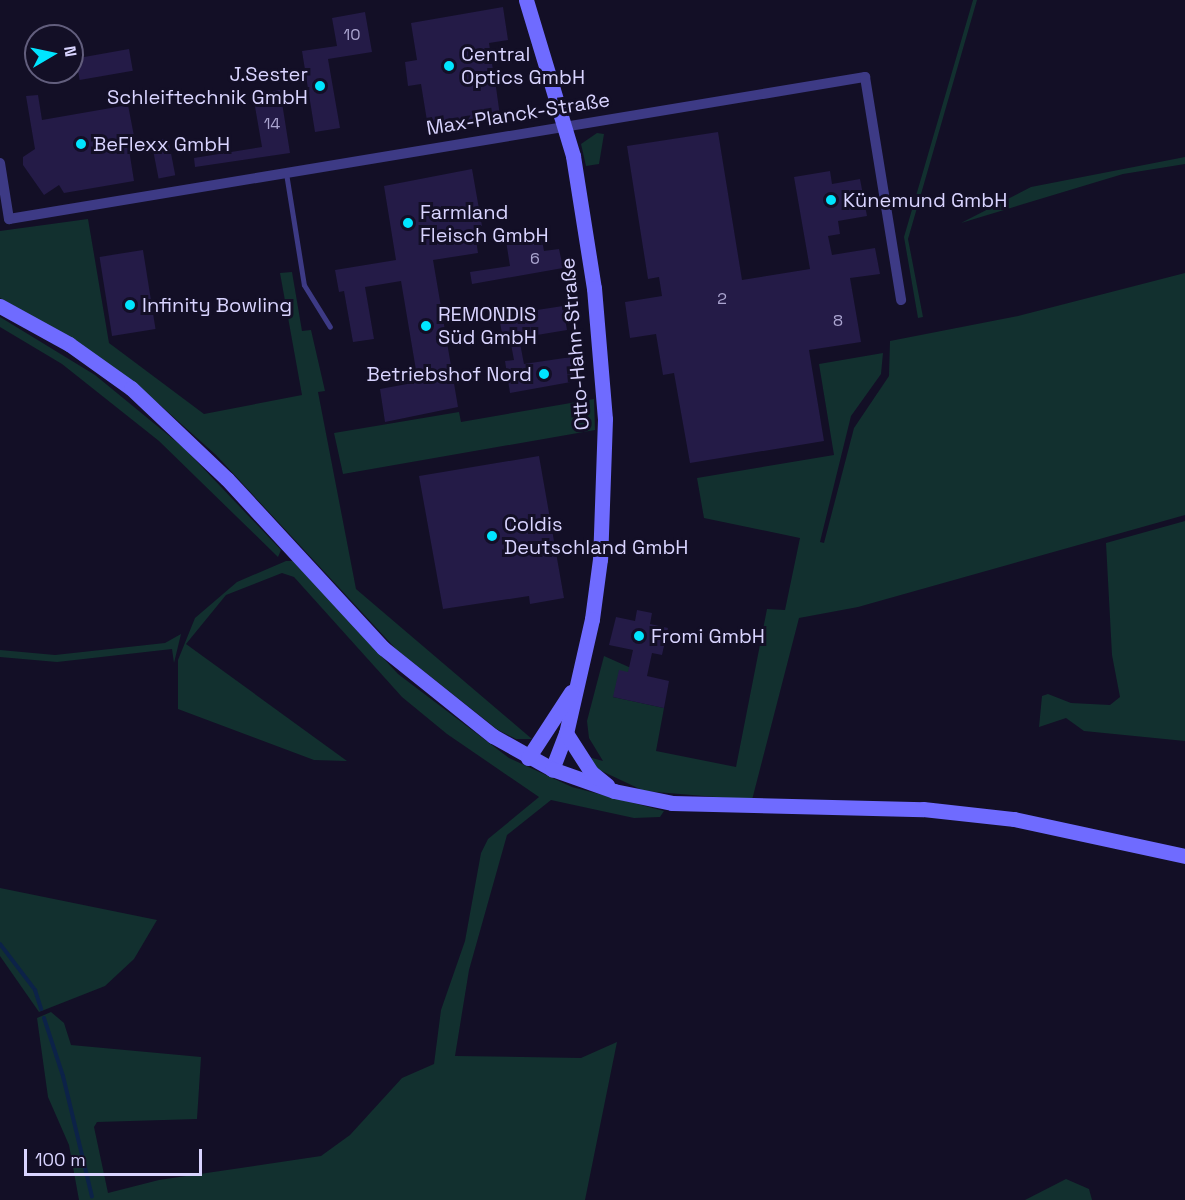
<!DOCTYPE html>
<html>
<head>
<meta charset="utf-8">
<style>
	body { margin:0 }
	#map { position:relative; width:1185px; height:1200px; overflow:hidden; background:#130f26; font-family:"Space Grotesk",sans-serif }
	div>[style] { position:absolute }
	.green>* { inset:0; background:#12302f }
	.stream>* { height:4px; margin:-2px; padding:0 2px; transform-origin:2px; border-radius:2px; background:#0c2248 }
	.building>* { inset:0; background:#241b47; transform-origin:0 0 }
	.lane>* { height:5px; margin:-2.5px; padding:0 2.5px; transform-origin:2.5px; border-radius:2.5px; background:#3d3a85 }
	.street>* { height:10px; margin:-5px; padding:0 5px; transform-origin:5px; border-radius:5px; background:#3d3a85 }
	.secondary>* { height:15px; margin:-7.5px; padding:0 7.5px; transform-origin:7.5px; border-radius:7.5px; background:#6f6bff }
	.dots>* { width:16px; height:16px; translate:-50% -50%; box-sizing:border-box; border:3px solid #130f26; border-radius:50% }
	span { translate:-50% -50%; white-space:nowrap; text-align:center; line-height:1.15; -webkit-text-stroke:6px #130f26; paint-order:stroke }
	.number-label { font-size:16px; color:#aca6d1 }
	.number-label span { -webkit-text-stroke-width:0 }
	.poi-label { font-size:20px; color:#d9d4ff }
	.left { translate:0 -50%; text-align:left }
	.right { translate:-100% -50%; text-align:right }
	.street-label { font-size:20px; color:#d9d4ff }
	.north { position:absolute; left:24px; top:24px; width:60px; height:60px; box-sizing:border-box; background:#130f26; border:2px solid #625e7d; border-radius:50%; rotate:81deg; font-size:16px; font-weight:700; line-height:24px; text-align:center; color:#d9d4ff }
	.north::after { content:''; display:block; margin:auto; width:21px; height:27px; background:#00e5ff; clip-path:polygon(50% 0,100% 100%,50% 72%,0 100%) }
	.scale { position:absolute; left:24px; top:1149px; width:178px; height:27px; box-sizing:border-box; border:3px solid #d9d4ff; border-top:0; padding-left:8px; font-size:18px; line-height:21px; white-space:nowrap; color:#d9d4ff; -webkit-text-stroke:4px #130f26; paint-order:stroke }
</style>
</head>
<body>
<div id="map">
	<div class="green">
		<i style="clip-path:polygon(973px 0,977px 0,908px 239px,923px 317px,918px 318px,904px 237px)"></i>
		<i style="clip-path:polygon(597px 133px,604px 134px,599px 164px,586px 166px,581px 144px)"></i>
		<i style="clip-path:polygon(1185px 157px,1185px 164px,1123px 174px,961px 223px,1031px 187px)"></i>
		<i style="clip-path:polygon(88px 219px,109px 343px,204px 414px,302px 395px,280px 273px,292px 272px,302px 331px,311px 330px,325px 391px,318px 392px,356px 589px,532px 739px,516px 739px,498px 730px,396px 649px,216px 455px,159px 404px,64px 334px,0 298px,0 231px)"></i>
		<i style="clip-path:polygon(1185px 273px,1185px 515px,858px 607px,799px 618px,752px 800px,644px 791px,591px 766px,581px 755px,603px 761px,589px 738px,587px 721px,604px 656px,631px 668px,613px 697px,664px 708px,656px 751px,736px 767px,767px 609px,785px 610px,800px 538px,704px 518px,697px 478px,834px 455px,819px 364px,883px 353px,881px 374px,851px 416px,820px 542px,824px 543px,854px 428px,889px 376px,890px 341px,1018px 316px)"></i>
		<i style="clip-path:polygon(0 317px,95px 375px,184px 448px,281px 550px,278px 557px,159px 441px,62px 364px,0 327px)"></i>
		<i style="clip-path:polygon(594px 399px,595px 430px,343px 474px,334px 433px,459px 412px,461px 422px)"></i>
		<i style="clip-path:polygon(1185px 521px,1185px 741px,1084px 731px,1066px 718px,1039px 727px,1042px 696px,1048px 694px,1071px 703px,1110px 705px,1120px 697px,1112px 655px,1106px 543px)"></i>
		<i style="clip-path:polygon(286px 561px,293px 561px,398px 674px,509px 758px,572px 787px,664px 811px,660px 817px,634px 818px,551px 800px,507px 835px,469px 970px,455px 1056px,581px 1058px,617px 1042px,585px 1200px,79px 1200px,69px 1145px,48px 1097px,37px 1018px,51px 1012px,64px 1023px,71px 1045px,201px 1057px,197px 1119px,97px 1122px,94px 1127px,108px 1193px,159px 1180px,321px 1156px,350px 1135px,402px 1078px,434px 1064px,441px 1010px,465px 941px,481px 853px,488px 839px,539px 797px,447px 734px,402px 697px,294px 577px,282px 573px,226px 595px,186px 644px,347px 761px,314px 760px,178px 709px,178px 660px,195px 618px,237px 582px)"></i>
		<i style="clip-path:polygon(181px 634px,174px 663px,172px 649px,57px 662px,0 657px,0 650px,55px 655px,165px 643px)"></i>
		<i style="clip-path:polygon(0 888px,157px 920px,134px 959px,105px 986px,39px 1012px,0 956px)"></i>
		<i style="clip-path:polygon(1066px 1179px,1089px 1189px,1092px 1200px,1025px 1200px)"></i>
	</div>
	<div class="stream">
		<i style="left:0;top:944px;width:58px;rotate:52.7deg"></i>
		<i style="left:35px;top:990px;width:20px;rotate:72deg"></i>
		<i style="left:44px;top:1018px;width:61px;rotate:71.9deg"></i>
		<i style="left:63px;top:1076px;width:124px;rotate:76.5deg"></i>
	</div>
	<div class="building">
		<i style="clip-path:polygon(503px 7px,508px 40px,489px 43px,493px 70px,501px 74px,495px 80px,500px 116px,428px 127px,421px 84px,408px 86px,405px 62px,417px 60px,411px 23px)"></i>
		<i style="clip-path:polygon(365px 12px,372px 52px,328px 59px,340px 128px,315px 132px,302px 51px,337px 46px,332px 18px)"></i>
		<i style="left:129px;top:49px;width:22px;height:54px;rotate:80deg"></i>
		<i style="clip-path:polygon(280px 90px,290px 153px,195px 167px,194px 158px,262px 147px,253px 95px)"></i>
		<i style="clip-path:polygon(38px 95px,42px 120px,128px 105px,134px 136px,127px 137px,134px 181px,64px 193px,59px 185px,44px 195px,23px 165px,23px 157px,35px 149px,26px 96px)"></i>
		<i style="clip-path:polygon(718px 132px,742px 280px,810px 269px,794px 177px,830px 171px,832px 184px,860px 179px,867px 216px,838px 221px,840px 234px,828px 236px,832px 255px,875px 248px,880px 274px,850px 278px,861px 342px,809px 350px,824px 441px,690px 463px,674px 373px,663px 375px,656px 334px,630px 338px,625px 302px,662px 296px,659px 277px,648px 279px,627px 146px)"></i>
		<i style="left:168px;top:138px;width:38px;height:17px;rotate:79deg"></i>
		<i style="clip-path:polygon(472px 169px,482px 226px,474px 227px,478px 253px,433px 260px,458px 407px,385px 422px,380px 389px,418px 382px,401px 281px,365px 287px,374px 339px,353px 342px,344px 291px,339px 292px,335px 270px,396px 260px,384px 186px)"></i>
		<i style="clip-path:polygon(541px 235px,544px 251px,559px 249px,563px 268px,472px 284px,470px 272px,510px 266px,506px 241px)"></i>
		<i style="left:143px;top:250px;width:80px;height:44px;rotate:81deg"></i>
		<i style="clip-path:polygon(563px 306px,567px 330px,519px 338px,524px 364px,578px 356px,582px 380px,510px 393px,505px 361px,514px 360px,510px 339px,503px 340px,499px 316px)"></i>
		<i style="clip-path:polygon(539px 456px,564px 598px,530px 604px,529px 596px,443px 609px,419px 476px)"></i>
		<i style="clip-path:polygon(637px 610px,652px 613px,650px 624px,668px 628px,662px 655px,652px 653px,647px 676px,669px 681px,664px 708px,613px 697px,619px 670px,628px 672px,633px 650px,609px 645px,616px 617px,635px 621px)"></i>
	</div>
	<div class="lane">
		<i style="left:286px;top:173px;width:113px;rotate:80.9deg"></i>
		<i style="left:304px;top:285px;width:49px;rotate:58.2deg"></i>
	</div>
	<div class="street">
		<i style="left:0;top:163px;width:57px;rotate:80.9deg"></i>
		<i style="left:9px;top:219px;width:868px;rotate:-9.42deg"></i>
		<i style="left:865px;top:77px;width:226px;rotate:80.8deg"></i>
	</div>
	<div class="secondary">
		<i style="left:526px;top:0;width:163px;rotate:73.2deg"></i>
		<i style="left:573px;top:156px;width:134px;rotate:81deg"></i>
		<i style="left:594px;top:288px;width:131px;rotate:85.2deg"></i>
		<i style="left:605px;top:419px;width:140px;rotate:92deg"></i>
		<i style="left:600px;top:559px;width:61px;rotate:97.6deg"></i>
		<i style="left:592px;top:619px;width:117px;rotate:102.8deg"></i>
		<i style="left:566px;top:733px;width:39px;rotate:111deg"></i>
		<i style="left:0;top:306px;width:79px;rotate:28.8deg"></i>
		<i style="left:69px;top:344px;width:76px;rotate:35.4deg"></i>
		<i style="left:131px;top:388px;width:132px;rotate:43.5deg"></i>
		<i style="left:227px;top:479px;width:230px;rotate:47.3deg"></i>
		<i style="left:383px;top:648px;width:141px;rotate:38.7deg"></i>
		<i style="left:493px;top:736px;width:68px;rotate:29.2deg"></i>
		<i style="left:552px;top:769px;width:66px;rotate:19.5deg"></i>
		<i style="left:614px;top:791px;width:59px;rotate:11.7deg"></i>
		<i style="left:672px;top:803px;width:251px;rotate:1.4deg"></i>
		<i style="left:923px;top:809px;width:92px;rotate:6.3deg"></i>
		<i style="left:1014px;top:819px;width:175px;rotate:12.2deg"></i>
		<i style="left:566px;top:733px;width:46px;rotate:57.3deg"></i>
		<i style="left:591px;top:772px;width:21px;rotate:39deg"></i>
		<i style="left:528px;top:758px;width:79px;rotate:-56.9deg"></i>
	</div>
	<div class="dots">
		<i style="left:449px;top:66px;background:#00e5ff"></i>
		<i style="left:320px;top:86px;background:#00e5ff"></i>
		<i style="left:81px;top:144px;background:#00e5ff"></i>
		<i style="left:831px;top:200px;background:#00e5ff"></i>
		<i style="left:408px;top:223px;background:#00e5ff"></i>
		<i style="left:130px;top:305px;background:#00e5ff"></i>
		<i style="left:426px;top:326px;background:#00e5ff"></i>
		<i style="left:544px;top:374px;background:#00e5ff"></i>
		<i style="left:492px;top:536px;background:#00e5ff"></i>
		<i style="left:639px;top:636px;background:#00e5ff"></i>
	</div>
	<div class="number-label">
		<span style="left:352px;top:35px">10</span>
		<span style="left:272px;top:124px">14</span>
		<span style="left:535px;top:259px">6</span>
		<span style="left:722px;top:299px">2</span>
		<span style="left:838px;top:321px">8</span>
	</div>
	<div class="poi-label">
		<span class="left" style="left:461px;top:66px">Central<br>Optics GmbH</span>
		<span class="right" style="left:308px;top:86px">J.Sester<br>Schleiftechnik GmbH</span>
		<span class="left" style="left:93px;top:144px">BeFlexx GmbH</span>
		<span class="left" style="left:843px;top:200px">Künemund GmbH</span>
		<span class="left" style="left:420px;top:224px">Farmland<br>Fleisch GmbH</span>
		<span class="left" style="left:142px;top:305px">Infinity Bowling</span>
		<span class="left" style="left:438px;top:326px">REMONDIS<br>Süd GmbH</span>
		<span class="right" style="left:532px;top:374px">Betriebshof Nord</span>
		<span class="left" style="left:504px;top:536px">Coldis<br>Deutschland GmbH</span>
		<span class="left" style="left:651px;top:636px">Fromi GmbH</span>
	</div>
	<div class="street-label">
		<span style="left:518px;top:114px;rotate:-9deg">Max-Planck-Straße</span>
		<span style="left:575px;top:344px;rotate:-95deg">Otto-Hahn-Straße</span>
	</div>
	<div class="north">N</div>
	<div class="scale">100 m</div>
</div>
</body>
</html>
